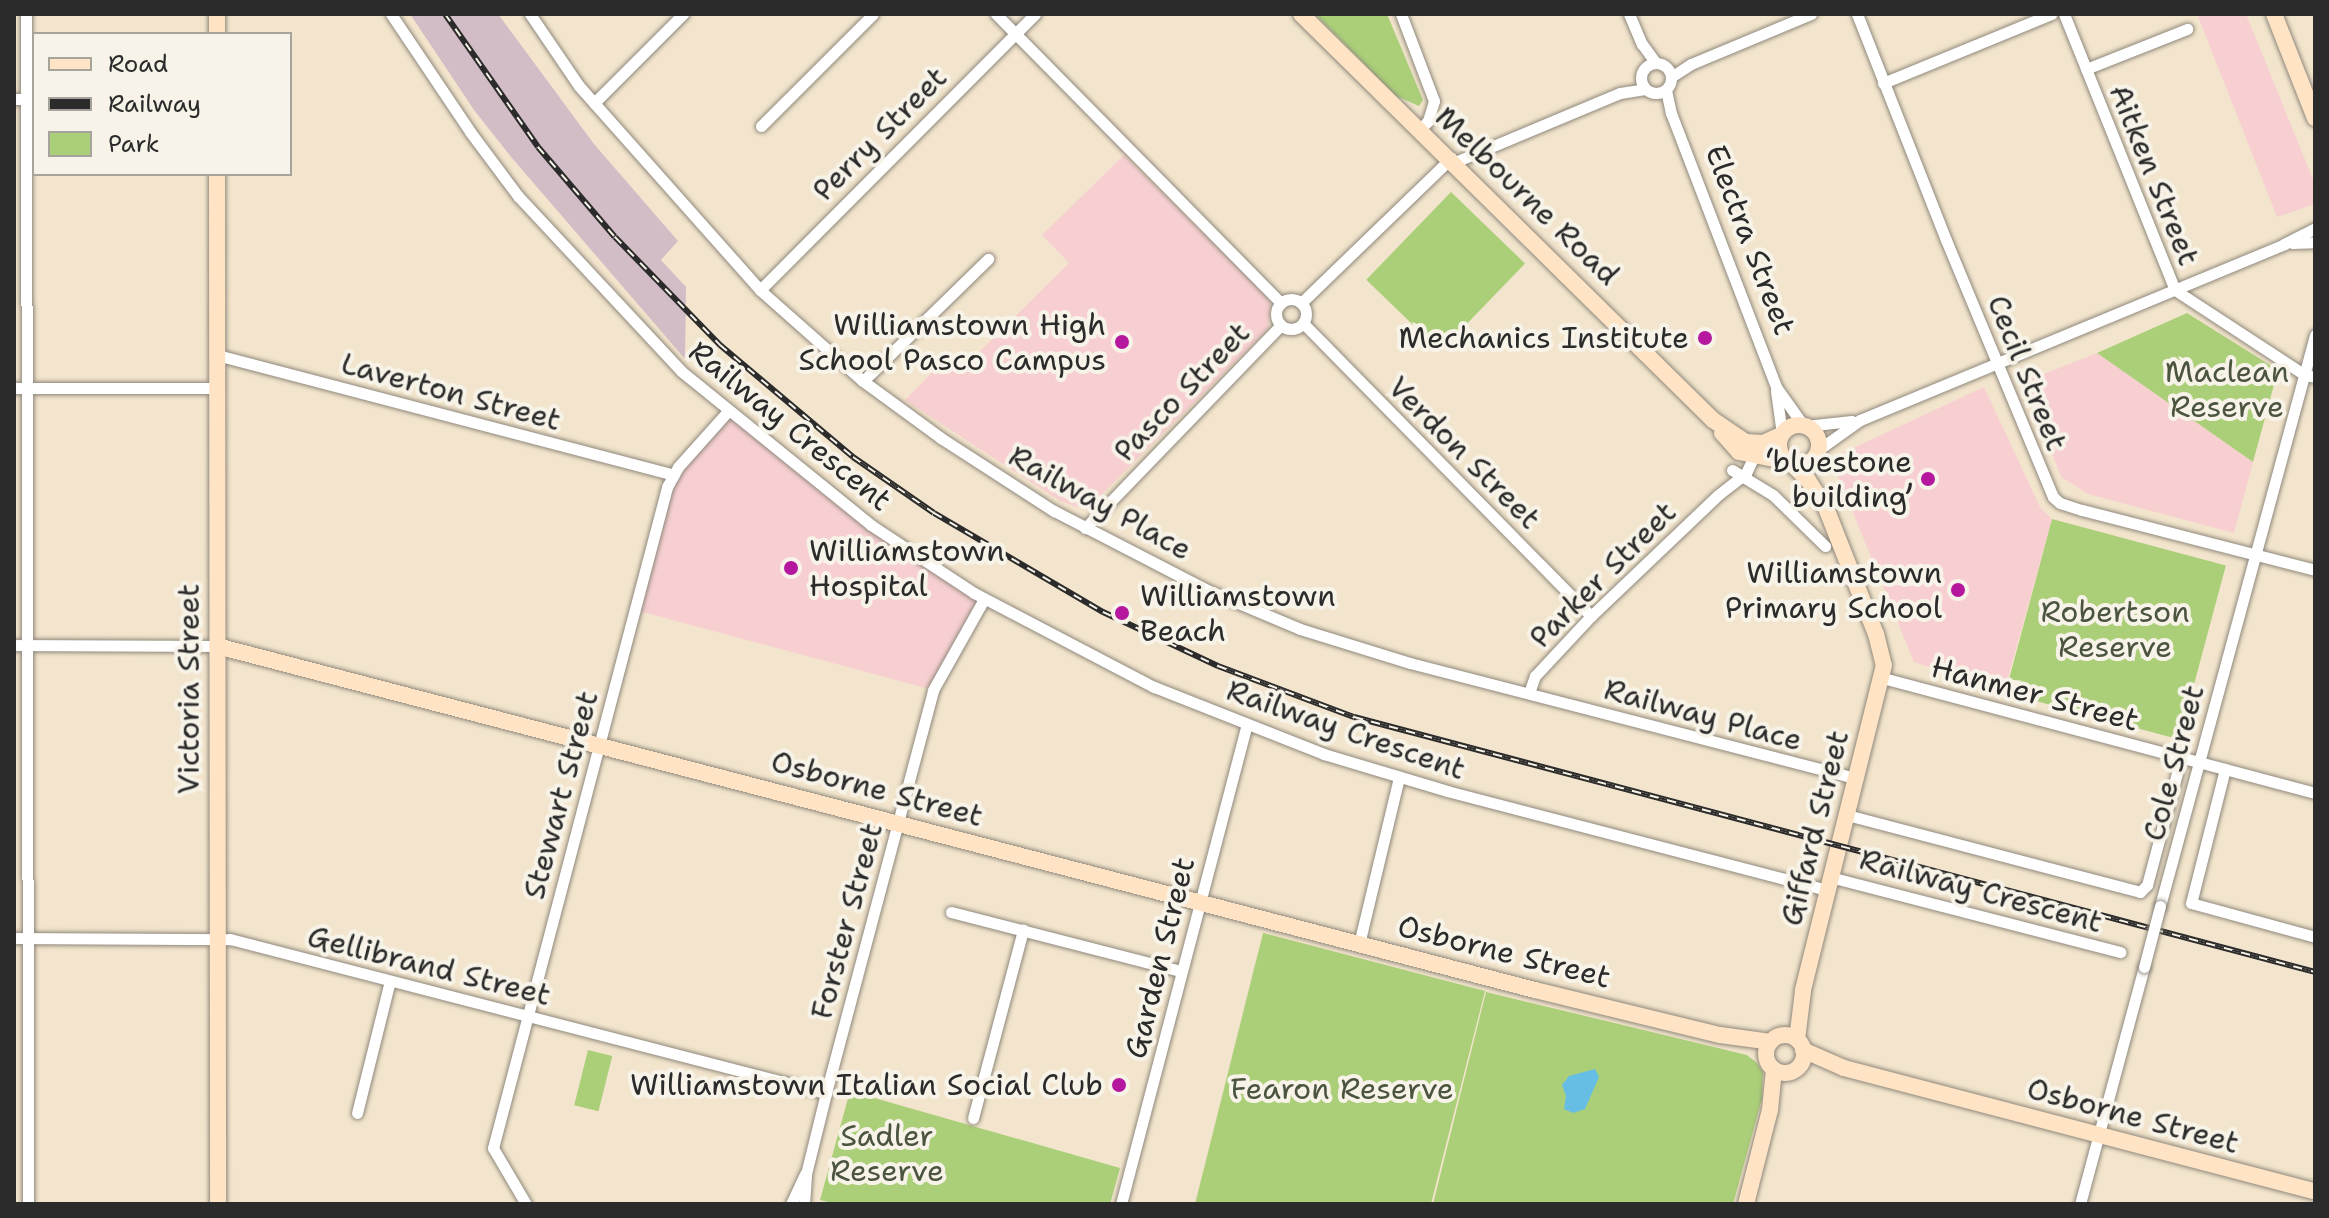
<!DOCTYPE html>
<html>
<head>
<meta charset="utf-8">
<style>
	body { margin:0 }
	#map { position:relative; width:2329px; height:1218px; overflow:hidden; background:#f3e5cd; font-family:"Shantell Sans",sans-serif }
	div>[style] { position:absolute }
	.built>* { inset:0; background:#f7cfd1 }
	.industrial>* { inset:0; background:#d2bdc6 }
	.green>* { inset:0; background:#abcf79; transform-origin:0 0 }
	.water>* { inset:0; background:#67bee4 }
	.roads { filter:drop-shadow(0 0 2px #8f887c) drop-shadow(0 0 2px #8f887c) }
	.street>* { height:11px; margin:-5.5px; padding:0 5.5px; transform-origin:5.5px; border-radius:5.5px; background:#fff }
	.street>.ring { margin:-5.5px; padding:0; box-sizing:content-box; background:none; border:11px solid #fff; border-radius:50% }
	.secondary>* { height:16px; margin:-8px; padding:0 8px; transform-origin:8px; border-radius:8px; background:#fee4c5 }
	.secondary>.ring { margin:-8px; padding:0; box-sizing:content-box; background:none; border:16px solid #fee4c5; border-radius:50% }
	.rail>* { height:6px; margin-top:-3px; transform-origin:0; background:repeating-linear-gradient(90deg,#f7f3e8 0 9px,#2b2b2b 0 18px); box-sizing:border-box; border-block:2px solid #2b2b2b }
	.bridges { filter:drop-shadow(0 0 2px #8f887c) drop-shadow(0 0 2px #8f887c) }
	.street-bridge>* { height:11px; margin:-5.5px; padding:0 5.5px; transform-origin:5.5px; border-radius:5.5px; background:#fff }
	.dots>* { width:22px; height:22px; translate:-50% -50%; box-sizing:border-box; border:4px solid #f7f3e8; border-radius:50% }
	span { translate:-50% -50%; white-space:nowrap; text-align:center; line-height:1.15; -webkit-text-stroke:8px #f7f3e8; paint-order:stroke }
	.street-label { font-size:30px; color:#2b2b2b }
	.poi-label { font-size:30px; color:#2b2b2b }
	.right { translate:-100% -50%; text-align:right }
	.left { translate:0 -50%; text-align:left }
	.park-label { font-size:30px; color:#4b543e }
	.frame { position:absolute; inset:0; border:16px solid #2b2b2b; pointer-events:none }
	.legend { position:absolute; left:32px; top:32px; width:260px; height:144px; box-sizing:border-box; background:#f7f3e8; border:2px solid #a5a39c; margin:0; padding:10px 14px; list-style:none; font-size:24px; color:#2b2b2b }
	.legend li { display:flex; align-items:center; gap:16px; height:40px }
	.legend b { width:40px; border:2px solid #a5a39c }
</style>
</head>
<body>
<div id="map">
	<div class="built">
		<i style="clip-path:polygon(2197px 14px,2246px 14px,2315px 184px,2315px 204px,2277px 217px)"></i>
		<i style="clip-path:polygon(1124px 155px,1271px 301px,1268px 329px,1086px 510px,1060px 501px,905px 400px,949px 355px,963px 368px,1069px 263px,1042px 235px)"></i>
		<i style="clip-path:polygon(2097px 353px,2253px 462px,2234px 533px,2088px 494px,2061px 477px,2024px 382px)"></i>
		<i style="clip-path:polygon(1984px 387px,2040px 507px,2052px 519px,2004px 692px,1914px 662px,1833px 464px,1838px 455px)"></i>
		<i style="clip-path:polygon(728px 411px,871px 525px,984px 599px,933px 690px,635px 610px,667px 487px)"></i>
	</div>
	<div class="industrial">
		<i style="clip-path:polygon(410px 14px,498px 14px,594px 144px,678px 241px,661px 260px,686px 287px,685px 359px,512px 158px,474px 110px)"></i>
	</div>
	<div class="green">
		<i style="clip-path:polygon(1315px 14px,1387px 14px,1423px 100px,1419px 106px,1396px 96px)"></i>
		<i style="left:1451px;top:192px;width:103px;height:122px;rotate:44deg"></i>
		<i style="clip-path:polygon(2187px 313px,2278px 370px,2253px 462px,2097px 353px)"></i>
		<i style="left:2052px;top:519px;width:180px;height:180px;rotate:15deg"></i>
		<i style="clip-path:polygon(1263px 933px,1485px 991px,1431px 1204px,1195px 1204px)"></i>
		<i style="clip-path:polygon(1486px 992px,1747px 1055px,1757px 1063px,1763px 1072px,1762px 1099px,1733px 1204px,1433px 1204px)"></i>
		<i style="left:588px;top:1050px;width:25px;height:57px;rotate:14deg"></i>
		<i style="clip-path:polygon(850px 1091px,1120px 1168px,1110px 1204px,836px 1204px,820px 1200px)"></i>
	</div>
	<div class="water">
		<i style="clip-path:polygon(1595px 1069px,1599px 1077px,1585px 1109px,1573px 1113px,1564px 1109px,1566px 1096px,1562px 1085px,1569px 1076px)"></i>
	</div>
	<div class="roads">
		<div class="street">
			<i style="left:26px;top:14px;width:1190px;rotate:89.9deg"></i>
			<i style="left:391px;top:14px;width:143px;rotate:56.1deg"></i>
			<i style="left:471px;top:133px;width:79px;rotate:53.3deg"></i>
			<i style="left:518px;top:196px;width:239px;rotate:47deg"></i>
			<i style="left:681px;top:371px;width:245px;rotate:39deg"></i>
			<i style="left:871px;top:525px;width:123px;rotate:33.4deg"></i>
			<i style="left:974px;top:593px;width:203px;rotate:27.6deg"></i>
			<i style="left:1154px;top:687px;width:183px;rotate:21.5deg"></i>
			<i style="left:1324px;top:754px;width:128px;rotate:16.7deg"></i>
			<i style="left:1447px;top:791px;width:393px;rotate:14.6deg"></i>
			<i style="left:530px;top:14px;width:87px;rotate:55.8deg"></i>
			<i style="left:579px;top:86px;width:273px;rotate:48.4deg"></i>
			<i style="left:760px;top:290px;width:137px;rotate:41.5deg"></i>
			<i style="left:863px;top:381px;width:97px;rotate:36.2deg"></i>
			<i style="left:941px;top:438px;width:135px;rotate:32.9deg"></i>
			<i style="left:1054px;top:511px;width:170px;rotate:27.3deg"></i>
			<i style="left:1205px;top:589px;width:103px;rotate:22.8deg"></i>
			<i style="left:1300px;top:629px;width:115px;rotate:17.2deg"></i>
			<i style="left:1410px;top:663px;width:462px;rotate:14.5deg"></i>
			<i style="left:996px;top:14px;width:406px;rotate:45.4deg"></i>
			<i style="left:1401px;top:14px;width:93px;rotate:69.2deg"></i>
			<i style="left:1434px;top:101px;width:21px;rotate:107deg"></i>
			<i style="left:1428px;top:121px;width:13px;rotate:135deg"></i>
			<i style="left:1629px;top:14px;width:33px;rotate:67deg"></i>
			<i style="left:1642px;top:44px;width:22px;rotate:54deg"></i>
			<i style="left:1857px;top:14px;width:243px;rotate:68.5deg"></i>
			<i style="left:1946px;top:240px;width:278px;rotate:67.4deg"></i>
			<i style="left:2053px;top:497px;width:9px;rotate:41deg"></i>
			<i style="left:2060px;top:503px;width:23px;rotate:18deg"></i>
			<i style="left:2082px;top:510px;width:241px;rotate:14.4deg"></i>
			<i style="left:2064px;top:14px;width:297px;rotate:68.1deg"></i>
			<i style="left:2175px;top:290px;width:155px;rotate:33.2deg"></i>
			<i style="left:2305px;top:375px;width:10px;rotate:11deg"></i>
			<i class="ring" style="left:1641px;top:63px;width:19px;height:19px"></i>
			<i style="left:2086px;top:69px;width:109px;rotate:-21.6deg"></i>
			<i style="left:1671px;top:77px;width:24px;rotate:-33deg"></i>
			<i style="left:1691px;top:64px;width:130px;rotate:-22.6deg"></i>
			<i style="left:1883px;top:83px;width:182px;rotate:-22.3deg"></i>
			<i style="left:1666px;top:90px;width:24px;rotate:78deg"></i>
			<i style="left:1671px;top:113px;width:293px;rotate:69deg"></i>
			<i style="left:1776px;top:387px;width:47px;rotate:54.6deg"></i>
			<i style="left:14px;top:99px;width:20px"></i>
			<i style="left:594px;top:103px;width:126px;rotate:-45deg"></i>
			<i style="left:761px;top:126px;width:158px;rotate:-45deg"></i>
			<i style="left:1455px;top:162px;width:179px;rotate:-22.7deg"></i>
			<i style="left:1620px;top:93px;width:25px;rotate:-9deg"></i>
			<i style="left:2292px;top:243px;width:23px;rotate:-2deg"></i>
			<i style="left:760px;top:290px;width:390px;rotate:-45.1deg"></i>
			<i class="ring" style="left:1276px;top:299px;width:19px;height:19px"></i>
			<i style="left:1301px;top:303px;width:209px;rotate:-44deg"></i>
			<i style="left:1303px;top:323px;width:411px;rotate:45.5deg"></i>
			<i style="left:217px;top:355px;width:472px;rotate:14.7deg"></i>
			<i style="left:863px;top:381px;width:175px;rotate:-44.3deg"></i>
			<i style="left:14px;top:388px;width:203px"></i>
			<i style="left:1776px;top:391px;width:43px;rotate:82.1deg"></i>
			<i style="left:1805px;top:426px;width:47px;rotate:-6.1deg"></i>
			<i style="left:1818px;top:450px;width:52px;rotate:-35.5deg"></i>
			<i style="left:1860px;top:420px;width:459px;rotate:-22.5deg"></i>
			<i style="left:2284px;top:244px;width:35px;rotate:-27deg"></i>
			<i style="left:1732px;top:470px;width:48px;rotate:31.4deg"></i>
			<i style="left:1773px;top:495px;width:73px;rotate:44.4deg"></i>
			<i style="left:1085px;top:528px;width:282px;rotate:-46deg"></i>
			<i style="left:14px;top:645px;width:203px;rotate:0.3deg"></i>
			<i style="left:1883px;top:678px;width:447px;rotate:14.9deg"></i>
			<i style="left:1529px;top:693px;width:18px;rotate:-71deg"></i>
			<i style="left:1535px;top:676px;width:82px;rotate:-47deg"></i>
			<i style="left:1591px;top:616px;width:175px;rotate:-43.6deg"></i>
			<i style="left:1718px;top:495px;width:36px;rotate:-38deg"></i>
			<i style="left:1746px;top:473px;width:17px;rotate:-65deg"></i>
			<i style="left:2225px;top:769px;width:138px;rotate:104.2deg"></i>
			<i style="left:2191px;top:903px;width:129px;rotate:15.3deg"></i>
			<i style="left:1847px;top:815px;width:303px;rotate:14.7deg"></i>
			<i style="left:2140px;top:892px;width:10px;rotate:-45deg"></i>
			<i style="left:2147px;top:885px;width:131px;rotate:-75deg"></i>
			<i style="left:1830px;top:877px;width:300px;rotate:14.5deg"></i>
			<i style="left:2160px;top:906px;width:592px;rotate:-74.81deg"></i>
			<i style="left:951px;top:912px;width:237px;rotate:14.4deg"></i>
			<i style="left:14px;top:938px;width:216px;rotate:0.3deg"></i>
			<i style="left:230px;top:939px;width:616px;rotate:14.49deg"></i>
			<i style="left:1359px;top:944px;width:172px;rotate:-76.5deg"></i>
			<i style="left:357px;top:1113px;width:136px;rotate:-76deg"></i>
			<i style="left:973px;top:1118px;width:195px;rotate:-75.1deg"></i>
			<i style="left:526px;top:1204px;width:65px;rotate:-120.5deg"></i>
			<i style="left:493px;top:1148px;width:684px;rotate:-75.25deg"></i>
			<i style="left:667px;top:487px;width:23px;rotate:-61deg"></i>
			<i style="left:678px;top:467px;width:75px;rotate:-48.2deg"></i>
			<i style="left:791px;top:1204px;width:33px;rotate:-65deg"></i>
			<i style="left:804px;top:1204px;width:30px;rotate:-86deg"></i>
			<i style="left:806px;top:1174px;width:83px;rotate:-76.1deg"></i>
			<i style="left:826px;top:1093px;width:417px;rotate:-75.1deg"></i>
			<i style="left:933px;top:690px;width:104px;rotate:-60.7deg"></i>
			<i style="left:1121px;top:1204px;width:495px;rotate:-75.3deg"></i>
			<i style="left:2080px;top:1204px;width:245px;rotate:-74.9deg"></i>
		</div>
		<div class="secondary">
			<i style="left:217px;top:14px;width:20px;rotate:90deg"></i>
			<i style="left:1301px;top:14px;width:578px;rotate:44.58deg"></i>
			<i style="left:1713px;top:420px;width:40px;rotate:34deg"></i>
			<i style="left:1746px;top:442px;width:17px;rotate:3deg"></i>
			<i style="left:1763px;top:443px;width:20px;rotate:-24deg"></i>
			<i style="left:2274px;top:14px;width:112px;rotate:68.5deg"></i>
			<i style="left:217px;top:174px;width:1030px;rotate:89.94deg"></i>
			<i class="ring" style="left:1779px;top:425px;width:24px;height:24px"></i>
			<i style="left:1722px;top:433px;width:25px;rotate:48deg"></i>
			<i style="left:1739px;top:452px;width:51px;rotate:11.3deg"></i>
			<i style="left:1791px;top:463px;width:24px;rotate:45deg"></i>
			<i style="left:1808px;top:480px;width:33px;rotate:57deg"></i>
			<i style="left:1826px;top:508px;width:136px;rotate:68.4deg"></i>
			<i style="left:1876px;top:634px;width:32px;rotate:76deg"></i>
			<i style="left:1884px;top:665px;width:336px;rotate:104deg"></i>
			<i style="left:1803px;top:991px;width:49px;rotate:97deg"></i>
			<i style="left:217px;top:646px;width:1362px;rotate:14.63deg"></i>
			<i style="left:1535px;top:990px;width:190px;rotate:13.7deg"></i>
			<i style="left:1720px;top:1035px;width:51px;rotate:7.8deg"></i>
			<i class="ring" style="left:1766px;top:1035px;width:22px;height:22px"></i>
			<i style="left:1803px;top:1050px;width:45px;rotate:23.7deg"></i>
			<i style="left:1844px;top:1068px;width:487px;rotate:14.7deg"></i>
			<i style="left:1746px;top:1204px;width:97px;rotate:-75.7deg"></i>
			<i style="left:1770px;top:1110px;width:41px;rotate:-84.4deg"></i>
		</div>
	</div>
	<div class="rail">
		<i style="left:445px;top:14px;width:162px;rotate:55deg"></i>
		<i style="left:538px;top:147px;width:118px;rotate:49.5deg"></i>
		<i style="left:615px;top:237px;width:151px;rotate:45.8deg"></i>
		<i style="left:720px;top:345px;width:174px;rotate:40.1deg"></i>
		<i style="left:853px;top:457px;width:98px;rotate:34.7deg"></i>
		<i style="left:934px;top:513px;width:196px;rotate:30.4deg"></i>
		<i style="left:1103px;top:612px;width:127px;rotate:25.2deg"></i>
		<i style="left:1218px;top:666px;width:145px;rotate:20.6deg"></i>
		<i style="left:1354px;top:717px;width:994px;rotate:14.86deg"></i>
	</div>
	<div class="bridges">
		<div class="street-bridge">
			<i style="left:2144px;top:967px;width:63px;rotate:-75.3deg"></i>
		</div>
	</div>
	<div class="dots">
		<i style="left:1705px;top:338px;background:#b5179e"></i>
		<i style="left:1122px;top:342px;background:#b5179e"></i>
		<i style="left:1928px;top:479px;background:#b5179e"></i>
		<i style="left:791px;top:568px;background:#b5179e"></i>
		<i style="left:1958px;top:590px;background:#b5179e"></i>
		<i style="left:1122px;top:613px;background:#b5179e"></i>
		<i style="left:1119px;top:1085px;background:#b5179e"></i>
	</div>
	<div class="street-label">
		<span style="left:880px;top:134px;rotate:-45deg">Perry Street</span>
		<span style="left:2154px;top:175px;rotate:68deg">Aitken Street</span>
		<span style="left:1527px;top:196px;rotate:44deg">Melbourne Road</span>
		<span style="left:1750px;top:240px;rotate:69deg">Electra Street</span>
		<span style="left:2027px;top:373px;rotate:68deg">Cecil Street</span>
		<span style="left:451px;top:392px;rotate:15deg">Laverton Street</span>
		<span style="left:1182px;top:392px;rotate:-46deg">Pasco Street</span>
		<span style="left:790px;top:426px;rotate:39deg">Railway Crescent</span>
		<span style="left:1464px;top:453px;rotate:45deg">Verdon Street</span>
		<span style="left:1100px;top:503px;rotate:29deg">Railway Place</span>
		<span style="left:1603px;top:575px;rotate:-45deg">Parker Street</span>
		<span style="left:189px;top:689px;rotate:-90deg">Victoria Street</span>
		<span style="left:2035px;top:694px;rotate:15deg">Hanmer Street</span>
		<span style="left:1703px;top:715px;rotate:15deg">Railway Place</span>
		<span style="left:1346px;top:730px;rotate:19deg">Railway Crescent</span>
		<span style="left:2174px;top:763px;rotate:-75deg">Cole Street</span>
		<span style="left:877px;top:789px;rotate:15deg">Osborne Street</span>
		<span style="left:561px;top:795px;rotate:-75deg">Stewart Street</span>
		<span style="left:1815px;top:828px;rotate:-76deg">Giffard Street</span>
		<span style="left:1981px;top:891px;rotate:15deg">Railway Crescent</span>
		<span style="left:847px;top:921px;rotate:-75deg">Forster Street</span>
		<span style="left:1504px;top:952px;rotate:14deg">Osborne Street</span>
		<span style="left:1160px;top:958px;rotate:-76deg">Garden Street</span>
		<span style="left:429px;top:966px;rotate:14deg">Gellibrand Street</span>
		<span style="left:2133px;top:1116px;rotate:15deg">Osborne Street</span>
	</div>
	<div class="poi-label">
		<span class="right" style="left:1106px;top:342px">Williamstown High<br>School Pasco Campus</span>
		<span class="right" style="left:1689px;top:338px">Mechanics Institute</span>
		<span class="right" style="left:1912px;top:479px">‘bluestone<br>building’</span>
		<span class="left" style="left:809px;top:568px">Williamstown<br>Hospital</span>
		<span class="right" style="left:1942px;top:590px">Williamstown<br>Primary School</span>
		<span class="left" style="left:1140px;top:613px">Williamstown<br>Beach</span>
		<span class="right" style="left:1103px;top:1085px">Williamstown Italian Social Club</span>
	</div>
	<div class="park-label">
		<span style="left:2227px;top:389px">Maclean<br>Reserve</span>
		<span style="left:2115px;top:629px">Robertson<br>Reserve</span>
		<span style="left:1342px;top:1089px">Fearon Reserve</span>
		<span style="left:887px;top:1153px">Sadler<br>Reserve</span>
	</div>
	<div class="frame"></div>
	<ul class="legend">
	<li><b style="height:10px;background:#fee4c5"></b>Road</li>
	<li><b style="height:10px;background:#2b2b2b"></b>Railway</li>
	<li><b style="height:22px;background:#abcf79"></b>Park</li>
	</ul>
</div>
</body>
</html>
